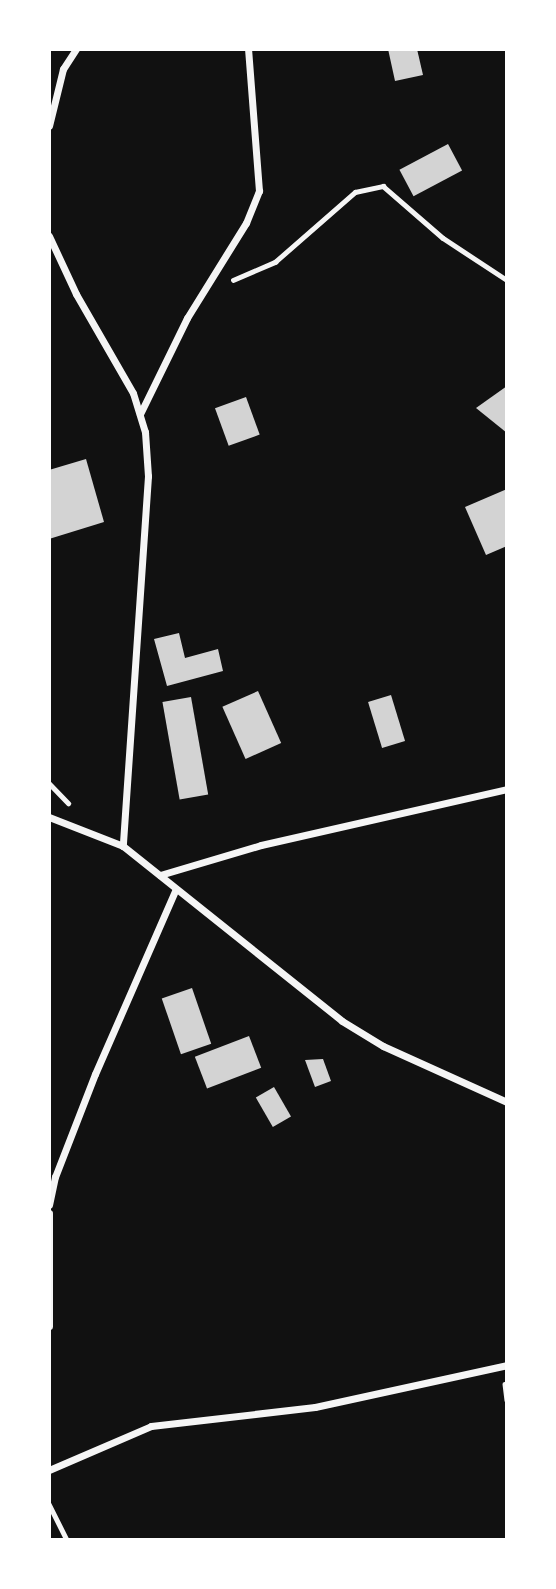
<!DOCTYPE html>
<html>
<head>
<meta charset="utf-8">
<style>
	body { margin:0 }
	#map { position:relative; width:556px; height:1589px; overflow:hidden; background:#111; font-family:Karla,sans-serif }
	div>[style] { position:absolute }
	.building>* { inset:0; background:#d3d3d3; transform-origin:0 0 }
	.path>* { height:4.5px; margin:-2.25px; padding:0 2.25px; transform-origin:2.25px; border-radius:2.25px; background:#f5f5f5 }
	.minor>* { height:7px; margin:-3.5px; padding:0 3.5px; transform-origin:3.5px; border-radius:3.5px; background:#f5f5f5 }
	span { translate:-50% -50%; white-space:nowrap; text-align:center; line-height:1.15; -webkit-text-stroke:7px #fff; paint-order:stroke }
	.frame { position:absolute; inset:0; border:51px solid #fff; pointer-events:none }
</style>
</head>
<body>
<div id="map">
	<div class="building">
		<i style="clip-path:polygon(388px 49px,417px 49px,423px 75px,395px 81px)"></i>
		<i style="left:448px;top:144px;width:30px;height:55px;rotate:62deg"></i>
		<i style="clip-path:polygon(507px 386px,507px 433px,476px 408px)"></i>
		<i style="left:246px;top:397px;width:40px;height:33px;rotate:70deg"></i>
		<i style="clip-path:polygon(86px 459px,104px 522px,49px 539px,49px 470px)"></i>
		<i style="clip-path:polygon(507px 489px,507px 546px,486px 555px,465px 507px)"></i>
		<i style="clip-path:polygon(179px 633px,185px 658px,218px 649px,223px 671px,167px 686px,154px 639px)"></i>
		<i style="left:258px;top:691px;width:57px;height:39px;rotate:66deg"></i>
		<i style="left:391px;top:695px;width:48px;height:24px;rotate:73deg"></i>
		<i style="left:191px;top:697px;width:99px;height:29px;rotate:80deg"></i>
		<i style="left:192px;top:988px;width:59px;height:32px;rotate:71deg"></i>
		<i style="left:249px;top:1036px;width:34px;height:58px;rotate:69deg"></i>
		<i style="clip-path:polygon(323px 1059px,331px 1081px,315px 1087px,305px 1060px)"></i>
		<i style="left:274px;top:1087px;width:34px;height:21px;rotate:60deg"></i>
	</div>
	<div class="path">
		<i style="left:233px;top:280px;width:46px;rotate:-23.2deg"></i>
		<i style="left:275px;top:262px;width:106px;rotate:-41.2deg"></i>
		<i style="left:355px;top:192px;width:29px;rotate:-12deg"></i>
		<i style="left:383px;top:186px;width:79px;rotate:40.9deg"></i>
		<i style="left:443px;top:238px;width:77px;rotate:33.3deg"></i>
		<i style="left:49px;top:783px;width:28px;rotate:46deg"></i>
		<i style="left:505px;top:1384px;width:16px;rotate:83deg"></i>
		<i style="left:49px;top:1504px;width:40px;rotate:63.4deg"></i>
	</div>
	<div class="minor">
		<i style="left:49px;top:126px;width:59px;rotate:-76.2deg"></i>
		<i style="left:63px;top:69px;width:24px;rotate:-57deg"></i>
		<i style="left:49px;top:236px;width:64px;rotate:65deg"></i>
		<i style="left:76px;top:294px;width:114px;rotate:60.1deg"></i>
		<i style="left:133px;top:393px;width:41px;rotate:72.9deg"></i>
		<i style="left:145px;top:432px;width:44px;rotate:86.1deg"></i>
		<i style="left:148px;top:476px;width:371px;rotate:93.9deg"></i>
		<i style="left:140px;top:414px;width:107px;rotate:-63.9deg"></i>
		<i style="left:187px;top:318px;width:112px;rotate:-58.2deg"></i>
		<i style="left:246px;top:223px;width:35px;rotate:-68deg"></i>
		<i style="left:259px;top:191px;width:142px;rotate:-94.4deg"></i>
		<i style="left:49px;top:817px;width:79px;rotate:21.4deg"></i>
		<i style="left:123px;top:846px;width:280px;rotate:38.6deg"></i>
		<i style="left:342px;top:1021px;width:48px;rotate:31.4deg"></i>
		<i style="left:383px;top:1046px;width:136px;rotate:24.3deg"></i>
		<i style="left:160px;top:875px;width:105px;rotate:-16.5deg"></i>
		<i style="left:261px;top:845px;width:252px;rotate:-12.8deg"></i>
		<i style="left:49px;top:1205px;width:29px;rotate:-78deg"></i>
		<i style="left:55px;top:1177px;width:110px;rotate:-68.8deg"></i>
		<i style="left:95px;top:1074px;width:202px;rotate:-66.4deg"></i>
		<i style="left:49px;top:1213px;width:113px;rotate:90deg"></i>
		<i style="left:49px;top:1470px;width:111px;rotate:-23.3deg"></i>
		<i style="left:151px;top:1426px;width:165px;rotate:-6.6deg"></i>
		<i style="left:315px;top:1407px;width:197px;rotate:-12.3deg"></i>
	</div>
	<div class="frame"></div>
</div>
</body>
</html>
